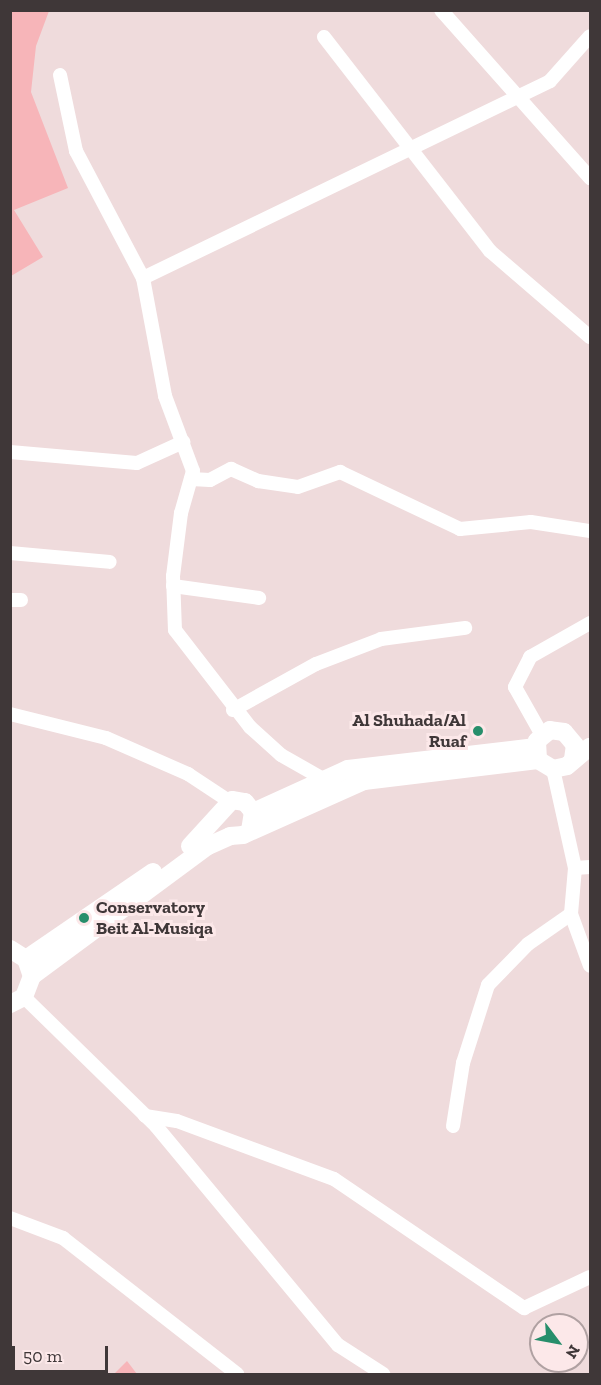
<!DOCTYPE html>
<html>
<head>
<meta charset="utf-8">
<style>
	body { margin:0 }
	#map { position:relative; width:601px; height:1385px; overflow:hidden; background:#efdbdc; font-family:"Zilla Slab",serif }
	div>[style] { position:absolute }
	.green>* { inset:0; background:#f7b5b9 }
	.minor>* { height:14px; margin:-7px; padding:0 7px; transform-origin:7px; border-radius:7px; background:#fff }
	.tertiary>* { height:18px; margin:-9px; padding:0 9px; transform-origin:9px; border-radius:9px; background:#fff }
	.dots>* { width:16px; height:16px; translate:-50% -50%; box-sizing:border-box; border:3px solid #fce8e9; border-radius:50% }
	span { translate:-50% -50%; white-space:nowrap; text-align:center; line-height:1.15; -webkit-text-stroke:6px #fce8e9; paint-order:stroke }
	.poi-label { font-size:18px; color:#3f3738; font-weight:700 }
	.right { translate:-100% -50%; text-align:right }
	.left { translate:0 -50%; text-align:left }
	.frame { position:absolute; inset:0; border:12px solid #3f3738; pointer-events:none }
	.north { position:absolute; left:529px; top:1313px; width:60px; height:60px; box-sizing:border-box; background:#fce8e9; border:2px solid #b0a1a2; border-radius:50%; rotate:122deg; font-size:16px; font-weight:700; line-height:24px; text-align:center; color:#3f3738 }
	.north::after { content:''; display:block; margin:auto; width:21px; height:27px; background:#278e6b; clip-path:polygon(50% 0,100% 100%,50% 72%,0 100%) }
	.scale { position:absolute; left:12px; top:1346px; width:96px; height:27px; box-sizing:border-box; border:3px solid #3f3738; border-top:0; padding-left:8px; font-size:18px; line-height:21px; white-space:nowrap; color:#3f3738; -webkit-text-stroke:4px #fce8e9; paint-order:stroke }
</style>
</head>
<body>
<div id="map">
	<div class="green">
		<i style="clip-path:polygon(10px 11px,49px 11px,36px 46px,31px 92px,68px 188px,14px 210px,43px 257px,11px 276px)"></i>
		<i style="clip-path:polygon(127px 1361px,137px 1374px,114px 1374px)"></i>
	</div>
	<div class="minor">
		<i style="left:441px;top:10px;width:225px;rotate:48.4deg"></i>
		<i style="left:324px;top:37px;width:271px;rotate:52.2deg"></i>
		<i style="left:490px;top:251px;width:132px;rotate:40.7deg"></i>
		<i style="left:60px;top:75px;width:78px;rotate:78.1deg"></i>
		<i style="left:76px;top:151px;width:144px;rotate:62.2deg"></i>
		<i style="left:143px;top:278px;width:120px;rotate:79.4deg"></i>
		<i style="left:165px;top:396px;width:80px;rotate:69.5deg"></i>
		<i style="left:193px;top:471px;width:44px;rotate:105.9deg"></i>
		<i style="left:181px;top:513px;width:64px;rotate:97.2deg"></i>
		<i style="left:173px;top:576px;width:54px;rotate:87.9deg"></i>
		<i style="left:175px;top:630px;width:123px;rotate:52.3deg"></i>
		<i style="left:250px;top:727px;width:42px;rotate:42.1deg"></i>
		<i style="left:281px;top:755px;width:48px;rotate:29.7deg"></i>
		<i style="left:143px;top:278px;width:452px;rotate:-25.8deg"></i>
		<i style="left:550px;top:81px;width:60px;rotate:-48.4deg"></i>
		<i style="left:10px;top:452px;width:127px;rotate:5deg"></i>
		<i style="left:137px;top:463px;width:51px;rotate:-24.5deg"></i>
		<i style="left:191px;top:479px;width:19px;rotate:3deg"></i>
		<i style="left:210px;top:480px;width:24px;rotate:-28deg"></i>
		<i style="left:231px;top:469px;width:30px;rotate:24deg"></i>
		<i style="left:258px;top:481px;width:40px;rotate:8.5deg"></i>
		<i style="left:298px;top:487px;width:45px;rotate:-19.7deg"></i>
		<i style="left:340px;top:472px;width:133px;rotate:25.4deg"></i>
		<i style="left:460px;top:529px;width:71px;rotate:-5.6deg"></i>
		<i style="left:531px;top:522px;width:60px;rotate:8.7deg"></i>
		<i style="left:10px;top:553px;width:100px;rotate:5.1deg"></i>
		<i style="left:173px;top:586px;width:87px;rotate:7.9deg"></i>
		<i style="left:10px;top:600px;width:11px"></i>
		<i style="left:233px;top:710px;width:95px;rotate:-29deg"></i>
		<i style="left:316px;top:664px;width:70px;rotate:-21deg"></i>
		<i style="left:381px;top:639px;width:85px;rotate:-7.5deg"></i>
		<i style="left:10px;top:714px;width:99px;rotate:14deg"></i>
		<i style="left:106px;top:738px;width:90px;rotate:23.7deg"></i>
		<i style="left:188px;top:774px;width:49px;rotate:33.4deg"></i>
		<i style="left:542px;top:735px;width:55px;rotate:-119.4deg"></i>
		<i style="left:515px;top:687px;width:34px;rotate:-63deg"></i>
		<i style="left:530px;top:657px;width:69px;rotate:-29.5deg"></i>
		<i style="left:553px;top:769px;width:101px;rotate:77.5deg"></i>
		<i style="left:575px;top:868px;width:46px;rotate:95deg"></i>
		<i style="left:571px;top:914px;width:55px;rotate:69.9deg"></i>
		<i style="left:575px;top:868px;width:15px;rotate:-4deg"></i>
		<i style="left:24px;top:997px;width:185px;rotate:44.3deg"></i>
		<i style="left:156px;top:1126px;width:285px;rotate:50.3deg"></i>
		<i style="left:338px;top:1345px;width:54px;rotate:32.8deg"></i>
		<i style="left:145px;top:1116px;width:32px;rotate:9deg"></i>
		<i style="left:177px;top:1121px;width:167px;rotate:20.3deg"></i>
		<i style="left:334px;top:1179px;width:230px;rotate:34.2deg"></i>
		<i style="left:524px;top:1308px;width:73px;rotate:-25.2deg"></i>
		<i style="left:453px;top:1126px;width:64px;rotate:-81deg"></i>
		<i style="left:463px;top:1063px;width:82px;rotate:-72.2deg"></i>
		<i style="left:488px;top:985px;width:57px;rotate:-45.7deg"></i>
		<i style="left:528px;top:944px;width:52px;rotate:-34.9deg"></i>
		<i style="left:10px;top:1218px;width:57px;rotate:20.7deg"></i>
		<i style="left:63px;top:1238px;width:221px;rotate:38deg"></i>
	</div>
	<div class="tertiary">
		<i style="left:573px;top:759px;width:14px;rotate:-82deg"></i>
		<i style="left:575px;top:745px;width:17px;rotate:-130deg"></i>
		<i style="left:564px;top:732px;width:14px;rotate:-172deg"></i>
		<i style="left:550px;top:730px;width:17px;rotate:140deg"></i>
		<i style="left:537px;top:741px;width:19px;rotate:87deg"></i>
		<i style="left:538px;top:760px;width:17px;rotate:31deg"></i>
		<i style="left:553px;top:769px;width:14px;rotate:-12deg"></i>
		<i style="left:567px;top:766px;width:30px;rotate:-40deg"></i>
		<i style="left:253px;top:812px;width:104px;rotate:-24.4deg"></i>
		<i style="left:348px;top:769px;width:189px;rotate:-6.7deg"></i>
		<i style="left:190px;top:846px;width:62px;rotate:-47.6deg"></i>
		<i style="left:232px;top:800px;width:13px;rotate:9deg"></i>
		<i style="left:245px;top:802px;width:13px;rotate:51deg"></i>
		<i style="left:253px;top:812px;width:18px;rotate:99deg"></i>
		<i style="left:10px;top:949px;width:19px;rotate:32deg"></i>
		<i style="left:26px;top:959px;width:18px;rotate:71deg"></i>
		<i style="left:32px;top:976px;width:22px;rotate:111deg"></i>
		<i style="left:24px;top:997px;width:16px;rotate:153deg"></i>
		<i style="left:26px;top:959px;width:154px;rotate:-34.4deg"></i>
		<i style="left:32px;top:976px;width:219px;rotate:-36.5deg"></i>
		<i style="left:208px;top:846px;width:24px;rotate:-24deg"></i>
		<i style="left:230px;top:836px;width:13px;rotate:-4deg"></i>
		<i style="left:243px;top:835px;width:133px;rotate:-24.1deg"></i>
		<i style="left:364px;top:781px;width:175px;rotate:-6.9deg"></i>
	</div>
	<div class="dots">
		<i style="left:478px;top:731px;background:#278e6b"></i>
		<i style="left:84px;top:918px;background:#278e6b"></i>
	</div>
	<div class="poi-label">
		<span class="right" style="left:466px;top:731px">Al Shuhada/Al<br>Ruaf</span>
		<span class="left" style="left:96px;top:918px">Conservatory<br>Beit Al-Musiqa</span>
	</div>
	<div class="frame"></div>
	<div class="north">N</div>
	<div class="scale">50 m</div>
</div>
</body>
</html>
